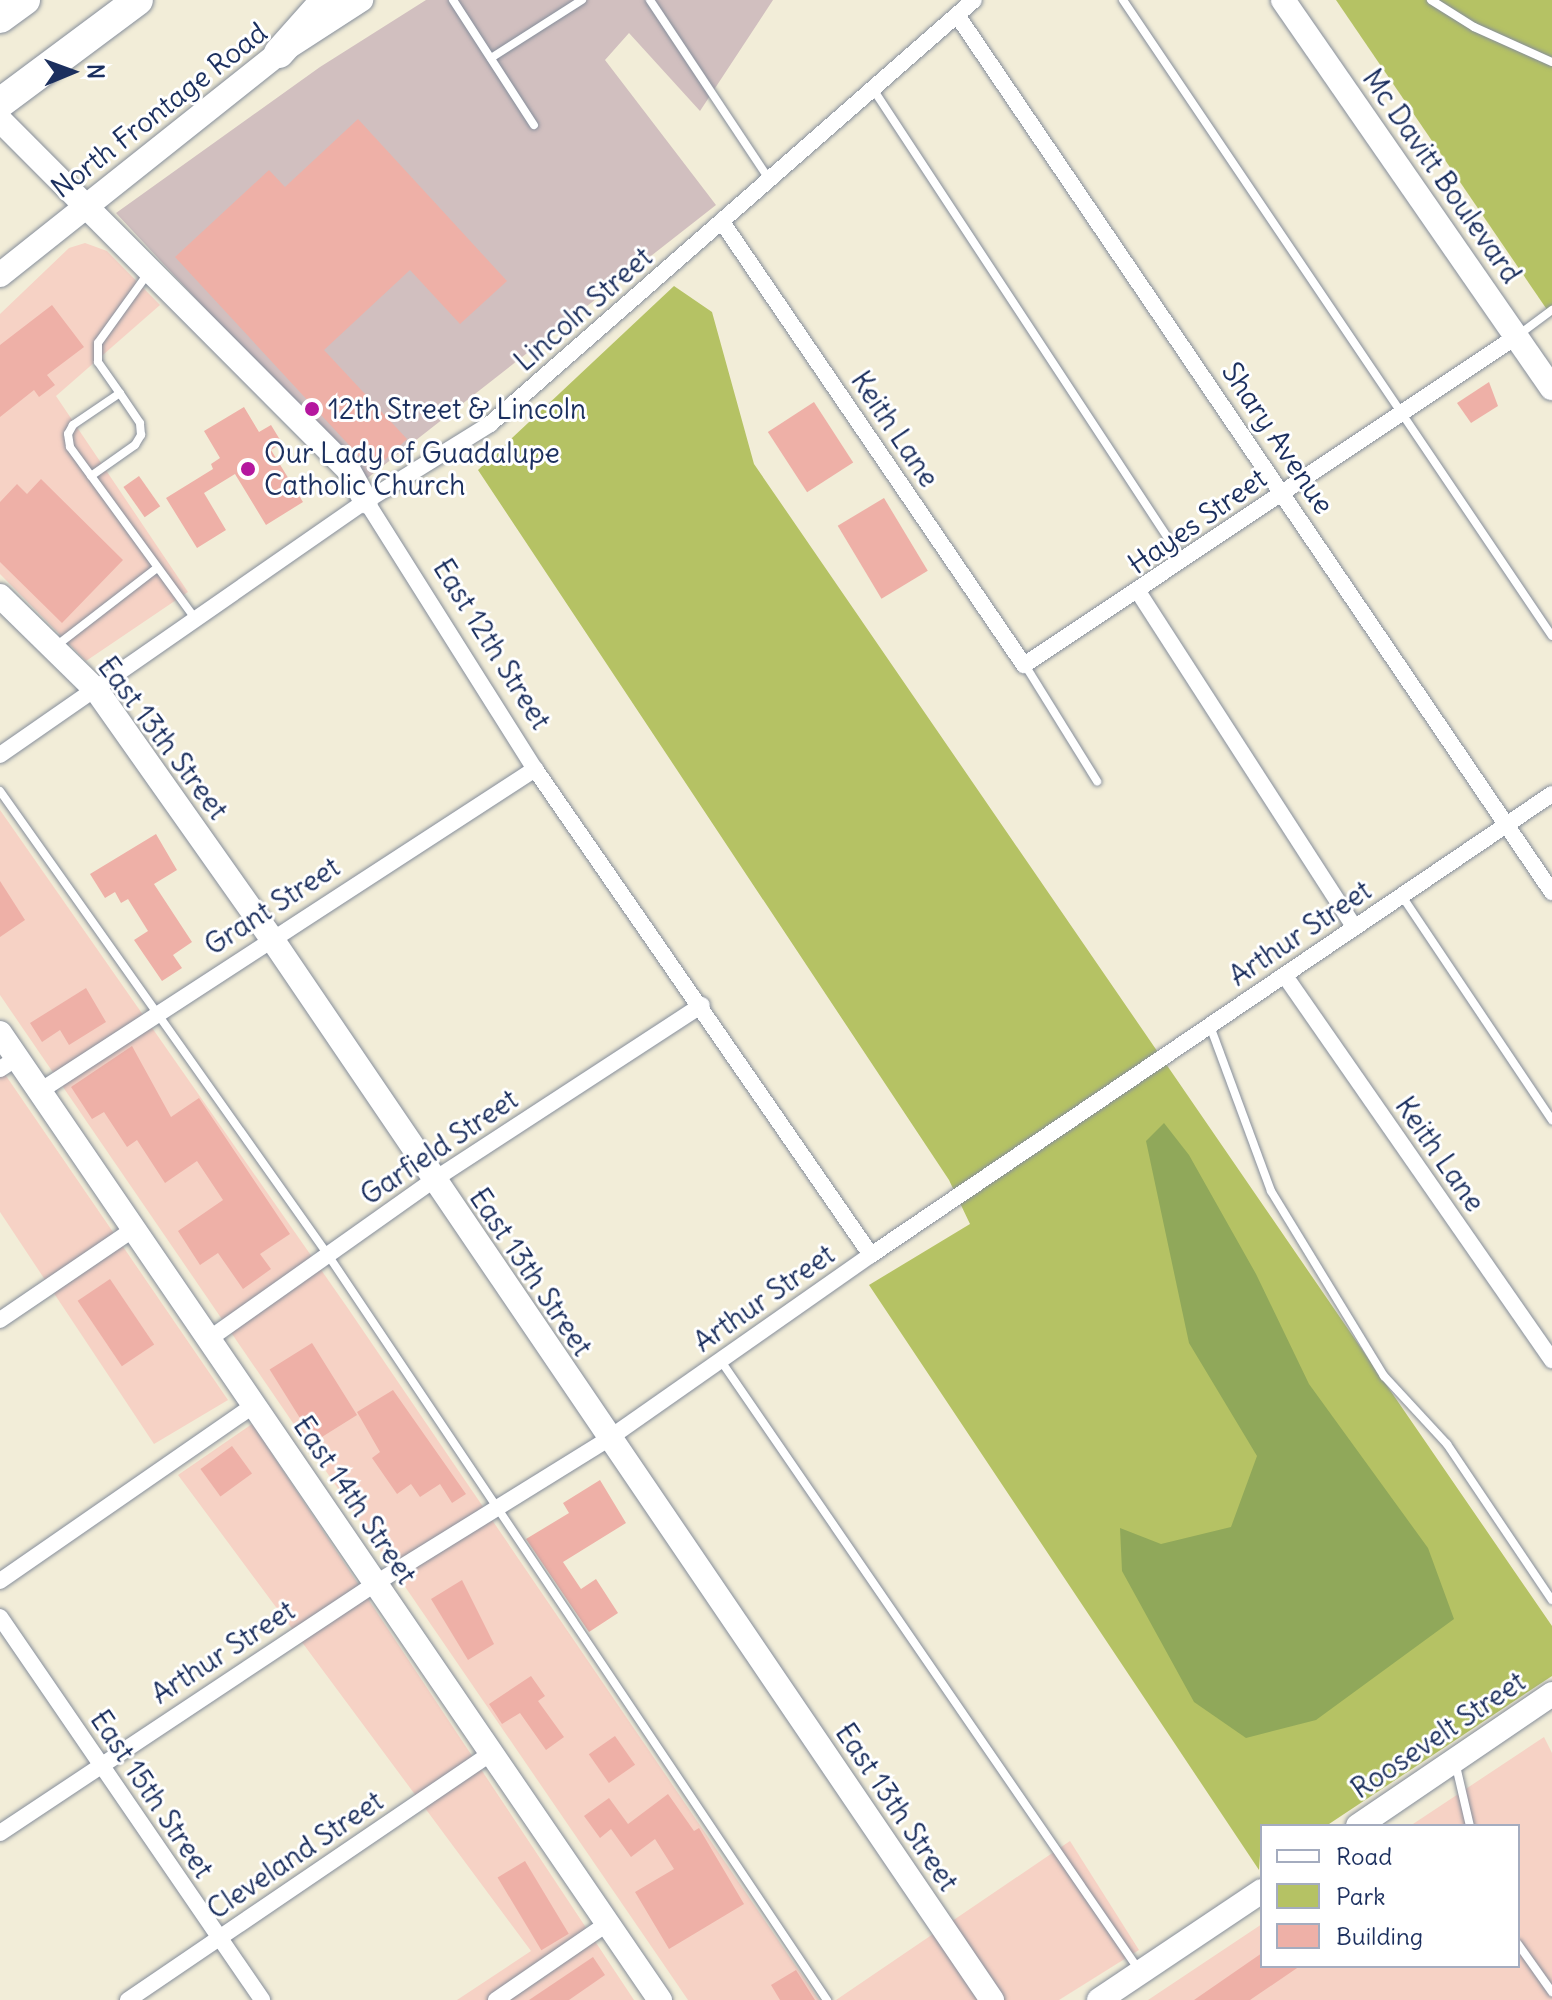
<!DOCTYPE html>
<html>
<head>
<meta charset="utf-8">
<style>
	body { margin:0 }
	#map { position:relative; width:1552px; height:2000px; overflow:hidden; background:#f2edd8; font-family:Delius,sans-serif }
	div>[style] { position:absolute }
	.built>* { inset:0; background:#f6d2c5 }
	.industrial>* { inset:0; background:#d1bfbf }
	.green>* { inset:0; background:#b5c264 }
	.forest>* { inset:0; background:#90a85a }
	.building>* { inset:0; background:#eeb0a7; transform-origin:0 0 }
	.roads { filter:drop-shadow(0 0 2px #868e9b) drop-shadow(0 0 2px #868e9b) }
	.lane>* { height:8px; margin:-4px; padding:0 4px; transform-origin:4px; border-radius:4px; background:#fff }
	.street>* { height:16px; margin:-8px; padding:0 8px; transform-origin:8px; border-radius:8px; background:#fff }
	.secondary>* { height:24px; margin:-12px; padding:0 12px; transform-origin:12px; border-radius:12px; background:#fff }
	.highway>* { height:30px; margin:-15px; padding:0 15px; transform-origin:15px; border-radius:15px; background:#fff }
	.dots>* { width:22px; height:22px; translate:-50% -50%; box-sizing:border-box; border:4px solid #fff; border-radius:50% }
	span { translate:-50% -50%; white-space:nowrap; text-align:center; line-height:1.15; -webkit-text-stroke:6px #fff; paint-order:stroke }
	.street-label { font-size:28px; color:#1b2f5e }
	.poi-label { font-size:28px; color:#1b2f5e }
	.left { translate:0 -50%; text-align:left }
	.legend { position:absolute; left:1260px; top:1824px; width:260px; height:144px; box-sizing:border-box; background:#fff; border:2px solid #a4acbf; margin:0; padding:10px 14px; list-style:none; font-size:24px; color:#1b2f5e }
	.legend li { display:flex; align-items:center; gap:16px; height:40px }
	.legend b { width:40px; border:2px solid #a4acbf }
	.north { position:absolute; left:32px; top:32px; width:80px; height:80px; -webkit-text-stroke:6px #fff; paint-order:stroke; rotate:89deg; font-size:22px; font-weight:700; line-height:32px; text-align:center; color:#1b2f5e }
	.north::after { content:''; display:block; margin:auto; width:28px; height:36px; background:#1b2f5e; clip-path:polygon(50% 0,100% 100%,50% 72%,0 100%) }
</style>
</head>
<body>
<div id="map">
	<div class="built">
		<i style="clip-path:polygon(85px 243px,107px 251px,160px 305px,56px 396px,188px 592px,86px 661px,0 574px,0 314px,69px 248px)"></i>
		<i style="clip-path:polygon(0 810px,347px 1307px,819px 2000px,688px 2000px,0 995px)"></i>
		<i style="clip-path:polygon(0 1067px,228px 1400px,154px 1444px,0 1212px)"></i>
		<i style="clip-path:polygon(252px 1424px,634px 2000px,457px 2000px,531px 1951px,178px 1475px)"></i>
		<i style="clip-path:polygon(1544px 1737px,1552px 1753px,1552px 2000px,1148px 2000px,1262px 1924px,1262px 1966px,1518px 1966px,1518px 1826px,1410px 1826px)"></i>
		<i style="clip-path:polygon(1070px 1841px,1139px 1950px,1059px 2000px,836px 2000px)"></i>
	</div>
	<div class="industrial">
		<i style="clip-path:polygon(426px 0,773px 0,700px 111px,629px 33px,605px 60px,716px 205px,365px 480px,116px 213px,320px 67px)"></i>
	</div>
	<div class="green">
		<i style="clip-path:polygon(1336px 0,1552px 0,1552px 317px)"></i>
		<i style="clip-path:polygon(674px 286px,712px 312px,754px 464px,1552px 1626px,1552px 1676px,1326px 1826px,1262px 1826px,1259px 1870px,869px 1285px,970px 1224px,949px 1180px,478px 470px)"></i>
	</div>
	<div class="forest">
		<i style="clip-path:polygon(1164px 1123px,1189px 1155px,1256px 1274px,1309px 1384px,1428px 1548px,1454px 1619px,1316px 1720px,1246px 1738px,1194px 1702px,1122px 1571px,1120px 1528px,1161px 1544px,1231px 1527px,1257px 1456px,1189px 1343px,1146px 1141px)"></i>
	</div>
	<div class="building">
		<i style="clip-path:polygon(358px 119px,507px 281px,460px 324px,410px 270px,324px 350px,407px 439px,373px 471px,175px 257px,269px 170px,285px 187px)"></i>
		<i style="clip-path:polygon(52px 305px,84px 347px,47px 375px,55px 385px,39px 397px,34px 390px,0 417px,0 345px)"></i>
		<i style="clip-path:polygon(1489px 382px,1498px 406px,1471px 423px,1457px 403px)"></i>
		<i style="left:814px;top:402px;width:72px;height:55px;rotate:57deg"></i>
		<i style="clip-path:polygon(244px 407px,259px 432px,271px 425px,282px 443px,271px 450px,303px 502px,266px 525px,235px 474px,204px 493px,226px 530px,197px 548px,166px 498px,213px 469px,211px 464px,220px 458px,204px 431px)"></i>
		<i style="left:139px;top:476px;width:37px;height:19px;rotate:55deg"></i>
		<i style="clip-path:polygon(41px 479px,123px 560px,62px 623px,0 562px,0 502px,17px 484px,27px 494px)"></i>
		<i style="left:884px;top:498px;width:85px;height:54px;rotate:59deg"></i>
		<i style="clip-path:polygon(156px 834px,177px 870px,154px 884px,192px 942px,173px 955px,182px 968px,162px 981px,134px 940px,148px 931px,128px 899px,121px 903px,115px 892px,105px 898px,90px 874px)"></i>
		<i style="clip-path:polygon(0 881px,25px 920px,0 937px)"></i>
		<i style="clip-path:polygon(86px 988px,106px 1022px,69px 1045px,60px 1030px,42px 1042px,30px 1023px)"></i>
		<i style="clip-path:polygon(132px 1046px,171px 1117px,199px 1098px,290px 1234px,260px 1254px,271px 1269px,243px 1289px,218px 1253px,200px 1265px,178px 1231px,223px 1200px,197px 1161px,165px 1183px,137px 1140px,127px 1147px,104px 1112px,92px 1119px,71px 1087px)"></i>
		<i style="left:110px;top:1279px;width:79px;height:39px;rotate:56deg"></i>
		<i style="left:312px;top:1343px;width:85px;height:50px;rotate:58deg"></i>
		<i style="clip-path:polygon(393px 1390px,466px 1494px,452px 1503px,440px 1484px,420px 1497px,411px 1484px,397px 1494px,372px 1458px,380px 1452px,357px 1412px)"></i>
		<i style="left:232px;top:1446px;width:34px;height:39px;rotate:54deg"></i>
		<i style="clip-path:polygon(600px 1480px,626px 1523px,563px 1562px,581px 1589px,596px 1579px,618px 1613px,589px 1632px,526px 1539px,569px 1513px,563px 1503px)"></i>
		<i style="clip-path:polygon(462px 1580px,494px 1644px,468px 1660px,431px 1599px)"></i>
		<i style="clip-path:polygon(531px 1676px,545px 1696px,538px 1701px,564px 1737px,546px 1750px,520px 1713px,502px 1724px,489px 1704px)"></i>
		<i style="left:615px;top:1736px;width:35px;height:32px;rotate:55deg"></i>
		<i style="clip-path:polygon(668px 1794px,694px 1831px,699px 1828px,744px 1904px,669px 1949px,635px 1892px,674px 1869px,655px 1839px,631px 1857px,611px 1829px,600px 1838px,584px 1816px,609px 1798px,628px 1824px)"></i>
		<i style="left:525px;top:1861px;width:85px;height:32px;rotate:59deg"></i>
		<i style="clip-path:polygon(1262px 1953px,1262px 1966px,1300px 1966px,1250px 2000px,1194px 2000px)"></i>
		<i style="clip-path:polygon(593px 1957px,605px 1975px,569px 2000px,529px 2000px)"></i>
		<i style="clip-path:polygon(796px 1970px,815px 2000px,780px 2000px,771px 1985px)"></i>
	</div>
	<div class="roads">
		<div class="lane">
			<i style="left:453px;top:0;width:149px;rotate:57.1deg"></i>
			<i style="left:650px;top:0;width:215px;rotate:56.4deg"></i>
			<i style="left:1123px;top:0;width:767px;rotate:56deg"></i>
			<i style="left:1431px;top:0;width:51px;rotate:32.1deg"></i>
			<i style="left:1474px;top:27px;width:85px;rotate:24.2deg"></i>
			<i style="left:491px;top:58px;width:108px;rotate:-32.5deg"></i>
			<i style="left:873px;top:89px;width:565px;rotate:56.7deg"></i>
			<i style="left:149px;top:272px;width:87px;rotate:125.7deg"></i>
			<i style="left:98px;top:343px;width:19px;rotate:90deg"></i>
			<i style="left:98px;top:362px;width:38px;rotate:55deg"></i>
			<i style="left:120px;top:393px;width:57px;rotate:145.8deg"></i>
			<i style="left:73px;top:425px;width:10px;rotate:119deg"></i>
			<i style="left:68px;top:434px;width:13px;rotate:81deg"></i>
			<i style="left:70px;top:447px;width:214px;rotate:53.9deg"></i>
			<i style="left:1517px;top:336px;width:44px;rotate:-36.6deg"></i>
			<i style="left:91px;top:476px;width:54px;rotate:-35.2deg"></i>
			<i style="left:135px;top:445px;width:12px;rotate:-59deg"></i>
			<i style="left:141px;top:435px;width:12px;rotate:-95deg"></i>
			<i style="left:140px;top:423px;width:36px;rotate:-124deg"></i>
			<i style="left:56px;top:646px;width:128px;rotate:-37.7deg"></i>
			<i style="left:1025px;top:665px;width:137px;rotate:58.2deg"></i>
			<i style="left:0;top:791px;width:568px;rotate:54.74deg"></i>
			<i style="left:328px;top:1255px;width:897px;rotate:56.19deg"></i>
			<i style="left:1402px;top:896px;width:270px;rotate:56.2deg"></i>
			<i style="left:1210px;top:1026px;width:176px;rotate:69.7deg"></i>
			<i style="left:1271px;top:1191px;width:217px;rotate:58.6deg"></i>
			<i style="left:1384px;top:1376px;width:93px;rotate:47.2deg"></i>
			<i style="left:1447px;top:1444px;width:188px;rotate:56.1deg"></i>
			<i style="left:721px;top:1361px;width:739px;rotate:55.54deg"></i>
			<i style="left:1456px;top:1766px;width:62px;rotate:76.9deg"></i>
			<i style="left:1518px;top:1944px;width:59px;rotate:54.7deg"></i>
		</div>
		<div class="street">
			<i style="left:957px;top:15px;width:1060px;rotate:55.85deg"></i>
			<i style="left:722px;top:222px;width:536px;rotate:55.72deg"></i>
			<i style="left:1024px;top:665px;width:593px;rotate:-33.72deg"></i>
			<i style="left:366px;top:501px;width:317px;rotate:57.8deg"></i>
			<i style="left:535px;top:769px;width:591px;rotate:55.34deg"></i>
			<i style="left:1139px;top:593px;width:397px;rotate:57.2deg"></i>
			<i style="left:0;top:755px;width:446px;rotate:-34.8deg"></i>
			<i style="left:366px;top:501px;width:146px;rotate:-31.8deg"></i>
			<i style="left:490px;top:424px;width:643px;rotate:-41.22deg"></i>
			<i style="left:1285px;top:976px;width:468px;rotate:55.2deg"></i>
			<i style="left:0;top:1069px;width:20px;rotate:-33deg"></i>
			<i style="left:40px;top:1091px;width:591px;rotate:-33.04deg"></i>
			<i style="left:0;top:1320px;width:162px;rotate:-34.2deg"></i>
			<i style="left:209px;top:1339px;width:273px;rotate:-35.3deg"></i>
			<i style="left:432px;top:1181px;width:322px;rotate:-33.1deg"></i>
			<i style="left:0;top:1581px;width:309px;rotate:-34.7deg"></i>
			<i style="left:0;top:1617px;width:464px;rotate:55.6deg"></i>
			<i style="left:0;top:1833px;width:452px;rotate:-33.6deg"></i>
			<i style="left:376px;top:1583px;width:273px;rotate:-31.8deg"></i>
			<i style="left:608px;top:1439px;width:321px;rotate:-35deg"></i>
			<i style="left:871px;top:1255px;width:822px;rotate:-34.1deg"></i>
			<i style="left:128px;top:2000px;width:440px;rotate:-34.2deg"></i>
			<i style="left:496px;top:2000px;width:136px;rotate:-34.5deg"></i>
		</div>
		<div class="secondary">
			<i style="left:1283px;top:0;width:472px;rotate:55.3deg"></i>
			<i style="left:0;top:120px;width:493px;rotate:45.1deg"></i>
			<i style="left:348px;top:469px;width:37px;rotate:61deg"></i>
			<i style="left:0;top:275px;width:357px;rotate:-38.5deg"></i>
			<i style="left:279px;top:53px;width:98px;rotate:-32.9deg"></i>
			<i style="left:0;top:596px;width:136px;rotate:44.4deg"></i>
			<i style="left:97px;top:691px;width:300px;rotate:54.8deg"></i>
			<i style="left:270px;top:936px;width:1286px;rotate:55.84deg"></i>
			<i style="left:0;top:1033px;width:1171px;rotate:55.69deg"></i>
			<i style="left:1358px;top:1826px;width:235px;rotate:-34.2deg"></i>
			<i style="left:1099px;top:2000px;width:196px;rotate:-33.8deg"></i>
		</div>
		<div class="highway">
			<i style="left:0;top:18px;width:31px;rotate:-36deg"></i>
			<i style="left:279px;top:53px;width:71px;rotate:-48.4deg"></i>
			<i style="left:0;top:103px;width:172px;rotate:-36.7deg"></i>
		</div>
	</div>
	<div class="dots">
		<i style="left:312px;top:409px;background:#b5179e"></i>
		<i style="left:248px;top:469px;background:#b5179e"></i>
	</div>
	<div class="street-label">
		<span style="left:159px;top:110px;rotate:-38deg">North Frontage Road</span>
		<span style="left:1442px;top:176px;rotate:55deg">Mc Davitt Boulevard</span>
		<span style="left:583px;top:309px;rotate:-41deg">Lincoln Street</span>
		<span style="left:895px;top:429px;rotate:56deg">Keith Lane</span>
		<span style="left:1278px;top:438px;rotate:56deg">Shary Avenue</span>
		<span style="left:1197px;top:521px;rotate:-35deg">Hayes Street</span>
		<span style="left:492px;top:644px;rotate:58deg">East 12th Street</span>
		<span style="left:163px;top:738px;rotate:53deg">East 13th Street</span>
		<span style="left:272px;top:906px;rotate:-33deg">Grant Street</span>
		<span style="left:1300px;top:933px;rotate:-34deg">Arthur Street</span>
		<span style="left:439px;top:1147px;rotate:-34deg">Garfield Street</span>
		<span style="left:1440px;top:1154px;rotate:55deg">Keith Lane</span>
		<span style="left:531px;top:1272px;rotate:56deg">East 13th Street</span>
		<span style="left:764px;top:1298px;rotate:-35deg">Arthur Street</span>
		<span style="left:355px;top:1500px;rotate:56deg">East 14th Street</span>
		<span style="left:223px;top:1652px;rotate:-33deg">Arthur Street</span>
		<span style="left:1438px;top:1735px;rotate:-34deg">Roosevelt Street</span>
		<span style="left:152px;top:1794px;rotate:56deg">East 15th Street</span>
		<span style="left:897px;top:1807px;rotate:56deg">East 13th Street</span>
		<span style="left:295px;top:1855px;rotate:-34deg">Cleveland Street</span>
	</div>
	<div class="poi-label">
		<span class="left" style="left:328px;top:409px">12th Street &amp; Lincoln</span>
		<span class="left" style="left:264px;top:469px">Our Lady of Guadalupe<br>Catholic Church</span>
	</div>
	<ul class="legend">
	<li><b style="height:10px;background:#fff"></b>Road</li>
	<li><b style="height:22px;background:#b5c264"></b>Park</li>
	<li><b style="height:22px;background:#eeb0a7"></b>Building</li>
	</ul>
	<div class="north">N</div>
</div>
</body>
</html>
